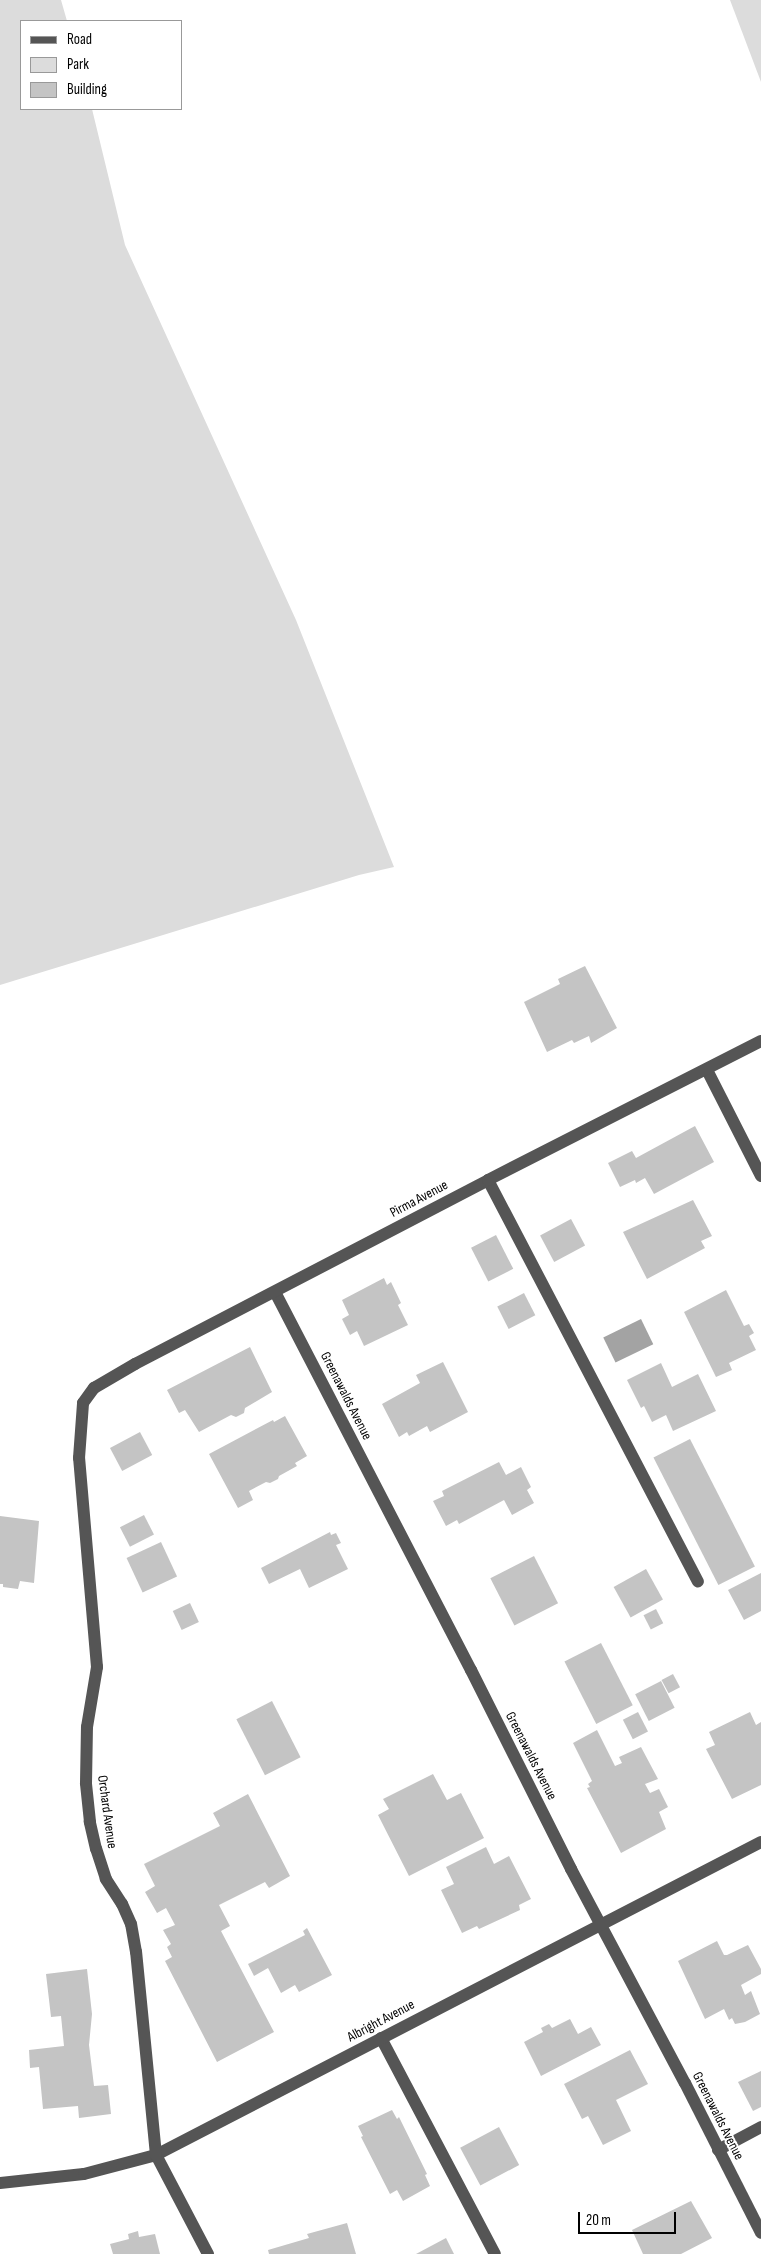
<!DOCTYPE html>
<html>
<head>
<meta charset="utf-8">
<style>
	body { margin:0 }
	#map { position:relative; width:761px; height:2254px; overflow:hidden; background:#fff; font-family:"Sofia Sans Condensed",sans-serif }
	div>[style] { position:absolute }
	.green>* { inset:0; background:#dcdcdc }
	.water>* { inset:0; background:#a3a3a3; transform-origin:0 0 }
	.building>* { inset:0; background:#c4c4c4; transform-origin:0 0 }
	.minor>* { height:12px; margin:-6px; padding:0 6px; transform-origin:6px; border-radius:6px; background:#555 }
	span { translate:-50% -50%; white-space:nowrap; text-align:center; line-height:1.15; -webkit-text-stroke:4px #fff; paint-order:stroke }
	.street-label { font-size:14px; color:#000 }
	.legend { position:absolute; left:20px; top:20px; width:162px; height:90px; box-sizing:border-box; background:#fff; border:1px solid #999; margin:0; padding:6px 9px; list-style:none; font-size:15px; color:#000 }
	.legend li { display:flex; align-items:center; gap:10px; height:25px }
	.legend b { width:25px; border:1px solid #999 }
	.scale { position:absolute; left:578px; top:2212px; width:98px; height:22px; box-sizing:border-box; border:2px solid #000; border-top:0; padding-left:6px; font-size:15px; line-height:18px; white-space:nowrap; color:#000; -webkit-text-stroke:4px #fff; paint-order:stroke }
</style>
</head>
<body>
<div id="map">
	<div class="green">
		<i style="clip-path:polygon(0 0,61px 0,67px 21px,21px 21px,21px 109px,92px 109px,125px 245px,296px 620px,394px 867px,359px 875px,0 985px)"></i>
		<i style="clip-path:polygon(730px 0,761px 0,761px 82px)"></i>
	</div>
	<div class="water">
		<i style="left:641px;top:1319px;width:28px;height:42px;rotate:64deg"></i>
	</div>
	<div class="building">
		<i style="clip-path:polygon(585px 966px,617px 1028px,591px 1043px,589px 1036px,574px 1043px,572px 1040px,547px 1052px,524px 1002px,560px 984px,558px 979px)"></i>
		<i style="clip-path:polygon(695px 1126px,714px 1162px,654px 1194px,645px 1178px,636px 1183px,635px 1180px,620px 1187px,608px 1163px,632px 1151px,636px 1158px)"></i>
		<i style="clip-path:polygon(693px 1200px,712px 1236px,701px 1241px,705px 1248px,647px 1279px,623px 1232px)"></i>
		<i style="left:571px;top:1219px;width:30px;height:35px;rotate:62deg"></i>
		<i style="left:496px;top:1235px;width:38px;height:28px;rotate:63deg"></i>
		<i style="clip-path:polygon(384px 1278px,387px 1285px,391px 1282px,401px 1303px,398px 1305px,408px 1325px,364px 1346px,357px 1331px,350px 1335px,342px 1319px,349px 1315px,342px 1300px)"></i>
		<i style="clip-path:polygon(726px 1290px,744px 1326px,749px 1324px,754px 1333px,749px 1336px,756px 1350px,729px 1363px,732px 1370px,716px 1377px,684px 1312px)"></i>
		<i style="left:524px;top:1293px;width:25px;height:30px;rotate:63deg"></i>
		<i style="clip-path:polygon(250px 1347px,272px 1392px,245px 1408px,244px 1413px,236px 1417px,231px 1415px,199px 1432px,185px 1410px,179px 1413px,167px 1390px)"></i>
		<i style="clip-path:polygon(443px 1362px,468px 1412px,430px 1432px,427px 1426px,409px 1436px,407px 1432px,399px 1437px,382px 1404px,420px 1383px,416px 1375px)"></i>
		<i style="clip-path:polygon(661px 1363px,672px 1387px,698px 1374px,716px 1411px,673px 1431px,666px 1415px,652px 1422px,644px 1406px,641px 1408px,627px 1380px)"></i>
		<i style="clip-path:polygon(285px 1416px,307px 1456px,295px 1463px,297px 1466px,279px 1476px,278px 1479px,270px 1483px,266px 1482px,249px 1491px,253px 1500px,238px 1508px,209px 1454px,273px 1420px,274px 1422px)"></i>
		<i style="left:140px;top:1432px;width:26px;height:34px;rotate:62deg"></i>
		<i style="left:690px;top:1439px;width:143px;height:41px;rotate:63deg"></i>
		<i style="clip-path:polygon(499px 1462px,506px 1475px,521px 1467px,531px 1487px,527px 1490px,534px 1503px,512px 1515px,504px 1500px,459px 1524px,457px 1520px,446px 1526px,433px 1501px,444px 1496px,442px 1491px)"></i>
		<i style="left:144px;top:1515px;width:22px;height:27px;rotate:63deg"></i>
		<i style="clip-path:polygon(0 1516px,39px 1521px,34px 1583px,20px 1581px,18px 1589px,3px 1587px,3px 1584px,0 1584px)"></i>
		<i style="clip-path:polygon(330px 1532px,331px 1535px,336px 1533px,341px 1543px,336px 1545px,348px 1569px,309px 1588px,300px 1569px,269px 1584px,261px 1568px)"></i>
		<i style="left:161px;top:1542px;width:38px;height:38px;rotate:65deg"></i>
		<i style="left:534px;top:1556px;width:53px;height:49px;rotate:63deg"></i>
		<i style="left:646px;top:1569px;width:35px;height:37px;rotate:61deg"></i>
		<i style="clip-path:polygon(761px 1573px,761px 1611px,744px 1620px,728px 1590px)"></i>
		<i style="left:190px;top:1603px;width:21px;height:19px;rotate:65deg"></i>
		<i style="left:656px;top:1609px;width:16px;height:14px;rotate:63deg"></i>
		<i style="left:601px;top:1643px;width:70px;height:41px;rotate:63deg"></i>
		<i style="left:673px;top:1674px;width:15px;height:13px;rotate:62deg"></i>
		<i style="left:661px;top:1681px;width:30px;height:29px;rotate:63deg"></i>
		<i style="left:272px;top:1701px;width:63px;height:40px;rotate:63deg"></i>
		<i style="left:638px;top:1712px;width:22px;height:17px;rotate:63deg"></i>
		<i style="clip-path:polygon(750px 1712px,756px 1725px,761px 1722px,761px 1785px,732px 1799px,706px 1749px,715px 1745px,709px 1732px)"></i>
		<i style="clip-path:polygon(597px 1730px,615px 1766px,622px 1763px,619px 1757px,641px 1747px,658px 1779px,645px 1784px,650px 1793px,659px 1789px,668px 1807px,659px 1812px,666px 1829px,621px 1853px,587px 1788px,590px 1787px,588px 1784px,592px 1781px,573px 1743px)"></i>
		<i style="clip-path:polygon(433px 1774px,447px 1800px,461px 1793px,484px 1838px,409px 1876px,378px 1815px,389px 1809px,383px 1799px)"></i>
		<i style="clip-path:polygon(248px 1794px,290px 1876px,269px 1888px,265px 1882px,219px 1905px,230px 1926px,221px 1931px,274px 2032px,217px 2062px,165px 1961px,172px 1957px,167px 1947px,171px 1944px,163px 1930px,175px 1925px,166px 1908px,157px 1913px,145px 1892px,155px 1886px,144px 1864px,220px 1826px,213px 1813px)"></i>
		<i style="clip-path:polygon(486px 1847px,494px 1864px,509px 1856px,531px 1899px,519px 1905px,520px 1910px,479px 1929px,477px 1926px,462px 1933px,441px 1890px,454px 1884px,446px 1867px)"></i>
		<i style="clip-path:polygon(307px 1928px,332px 1975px,299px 1992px,295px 1985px,281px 1993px,268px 1968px,254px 1976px,248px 1964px,305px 1935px,303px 1931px)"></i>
		<i style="clip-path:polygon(717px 1941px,724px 1955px,727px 1955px,748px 1945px,761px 1969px,761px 1974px,741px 1985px,745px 1995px,751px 1991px,760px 2014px,745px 2022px,735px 2024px,732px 2018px,729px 2020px,724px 2009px,705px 2019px,678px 1961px)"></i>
		<i style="clip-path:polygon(87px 1969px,92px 2014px,89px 2045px,94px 2086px,108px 2085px,111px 2114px,79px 2118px,78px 2106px,43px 2109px,39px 2067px,30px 2068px,29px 2050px,64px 2046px,61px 2016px,51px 2017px,46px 1974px)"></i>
		<i style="clip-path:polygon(570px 2019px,578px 2034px,591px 2027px,601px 2045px,541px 2076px,524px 2042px,543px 2032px,541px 2028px,549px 2024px,552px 2028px)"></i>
		<i style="clip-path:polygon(630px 2050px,648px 2084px,616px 2100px,631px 2131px,603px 2145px,588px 2116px,582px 2119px,564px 2084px)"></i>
		<i style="clip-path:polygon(761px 2071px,761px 2107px,753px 2111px,738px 2082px)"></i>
		<i style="clip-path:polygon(392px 2110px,397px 2119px,399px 2117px,427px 2174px,425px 2175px,430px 2186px,403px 2201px,397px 2190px,390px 2194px,361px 2137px,363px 2136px,358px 2126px)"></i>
		<i style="left:499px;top:2127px;width:43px;height:44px;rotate:62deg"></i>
		<i style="clip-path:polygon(691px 2201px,712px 2238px,681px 2254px,643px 2254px,632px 2230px)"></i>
		<i style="clip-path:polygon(347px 2223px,356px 2254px,269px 2254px,268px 2250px,309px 2238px,307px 2234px)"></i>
		<i style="clip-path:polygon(138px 2231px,139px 2237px,155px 2234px,160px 2254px,113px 2254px,110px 2244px,129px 2239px,128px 2234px)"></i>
		<i style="clip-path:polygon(446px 2238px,454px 2254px,416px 2254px)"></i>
	</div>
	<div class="minor">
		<i style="left:707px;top:1070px;width:119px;rotate:63deg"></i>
		<i style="left:488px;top:1180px;width:453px;rotate:62.4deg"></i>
		<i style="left:275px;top:1292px;width:426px;rotate:62.6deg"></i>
		<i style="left:471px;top:1670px;width:223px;rotate:63.3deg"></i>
		<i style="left:571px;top:1869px;width:242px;rotate:62deg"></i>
		<i style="left:685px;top:2083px;width:168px;rotate:63.1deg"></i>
		<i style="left:381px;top:2038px;width:244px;rotate:62.2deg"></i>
		<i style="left:718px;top:2150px;width:49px;rotate:-28.1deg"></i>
		<i style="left:0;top:2183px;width:84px;rotate:-6.1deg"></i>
		<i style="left:84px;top:2174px;width:74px;rotate:-14.8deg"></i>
		<i style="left:156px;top:2155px;width:681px;rotate:-27.36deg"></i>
		<i style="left:208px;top:2254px;width:112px;rotate:-117.7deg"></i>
		<i style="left:156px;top:2155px;width:204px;rotate:-95.6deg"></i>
		<i style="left:136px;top:1952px;width:28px;rotate:-100deg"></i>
		<i style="left:131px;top:1924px;width:22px;rotate:-114deg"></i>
		<i style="left:122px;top:1904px;width:30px;rotate:-123deg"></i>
		<i style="left:106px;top:1879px;width:32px;rotate:-108deg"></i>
		<i style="left:96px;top:1849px;width:28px;rotate:-103deg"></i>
		<i style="left:90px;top:1822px;width:39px;rotate:-96deg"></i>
		<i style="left:86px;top:1783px;width:56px;rotate:-89deg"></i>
		<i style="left:87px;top:1727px;width:61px;rotate:-80.5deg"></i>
		<i style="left:97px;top:1667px;width:210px;rotate:-94.9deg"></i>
		<i style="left:79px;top:1458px;width:55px;rotate:-85.8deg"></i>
		<i style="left:83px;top:1403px;width:19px;rotate:-54deg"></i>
		<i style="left:94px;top:1388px;width:48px;rotate:-30.3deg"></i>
		<i style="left:135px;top:1364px;width:398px;rotate:-27.5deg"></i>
		<i style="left:488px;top:1180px;width:306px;rotate:-27deg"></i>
	</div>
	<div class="street-label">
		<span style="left:419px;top:1199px;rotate:-28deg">Pirma Avenue</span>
		<span style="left:346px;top:1396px;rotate:63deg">Greenawalds Avenue</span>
		<span style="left:531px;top:1756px;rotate:63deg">Greenawalds Avenue</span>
		<span style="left:107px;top:1812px;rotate:82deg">Orchard Avenue</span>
		<span style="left:381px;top:2021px;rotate:-28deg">Albright Avenue</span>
		<span style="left:718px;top:2116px;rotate:63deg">Greenawalds Avenue</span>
	</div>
	<ul class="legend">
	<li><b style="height:6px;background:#555"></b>Road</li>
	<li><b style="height:14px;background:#dcdcdc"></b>Park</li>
	<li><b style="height:14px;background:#c4c4c4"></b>Building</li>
	</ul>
	<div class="scale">20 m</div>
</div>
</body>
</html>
